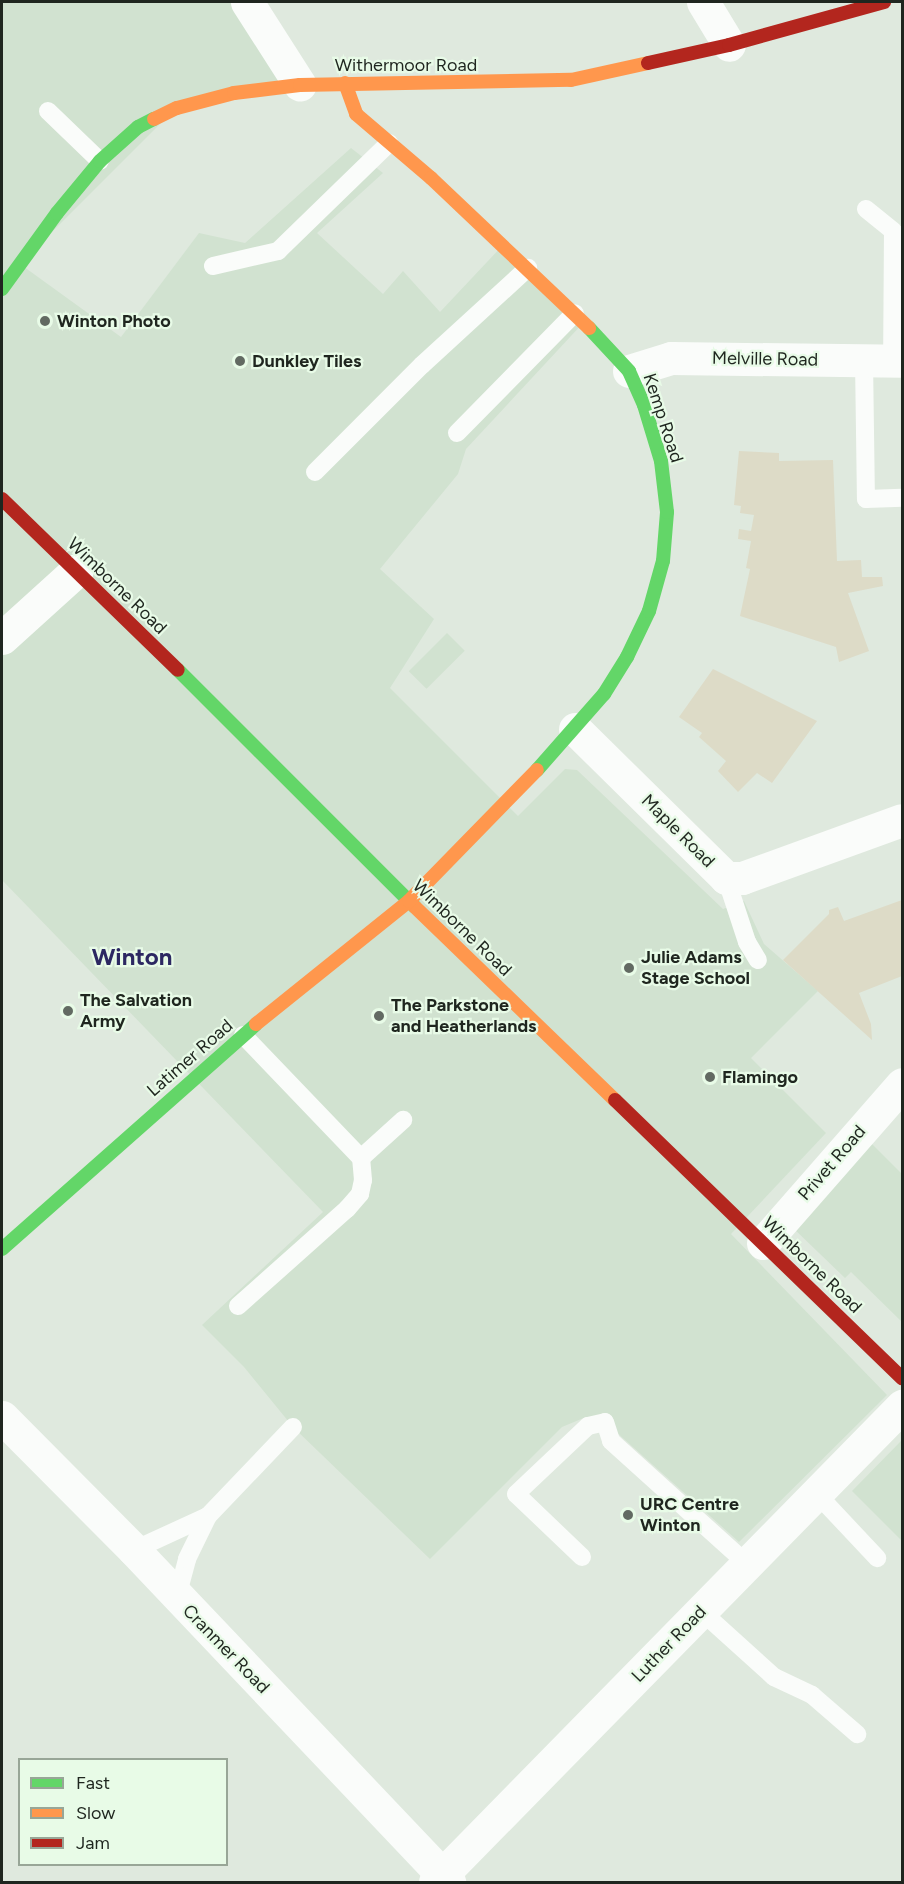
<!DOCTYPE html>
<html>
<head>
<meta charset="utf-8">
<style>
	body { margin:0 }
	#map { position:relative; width:904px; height:1884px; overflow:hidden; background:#dfe9de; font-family:Figtree,sans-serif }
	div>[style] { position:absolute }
	.built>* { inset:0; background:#d1e2d0; transform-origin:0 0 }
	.green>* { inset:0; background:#dddbc7 }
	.lane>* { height:18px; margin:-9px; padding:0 9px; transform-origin:9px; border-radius:9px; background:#fafcfa }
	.street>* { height:33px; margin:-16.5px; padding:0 16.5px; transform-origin:16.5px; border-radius:16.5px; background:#fafcfa }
	.fast>* { height:14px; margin:-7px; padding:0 7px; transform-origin:7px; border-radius:7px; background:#63d668 }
	.slow>* { height:14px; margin:-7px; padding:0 7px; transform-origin:7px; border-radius:7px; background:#ff974d }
	.jam>* { height:14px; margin:-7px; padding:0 7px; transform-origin:7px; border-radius:7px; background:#b3261e }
	.dots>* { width:16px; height:16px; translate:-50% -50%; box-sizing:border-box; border:3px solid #e8fbe7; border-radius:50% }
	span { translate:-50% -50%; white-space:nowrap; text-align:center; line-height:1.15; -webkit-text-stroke:4.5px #e8fbe7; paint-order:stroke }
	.street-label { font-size:18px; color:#1f261f }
	.poi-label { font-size:18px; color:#1f261f; font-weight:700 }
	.left { translate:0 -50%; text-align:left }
	.district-label { font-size:24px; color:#2c2862; font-weight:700 }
	.frame { position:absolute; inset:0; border:3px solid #1f261f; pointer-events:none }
	.legend { position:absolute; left:18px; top:1758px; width:210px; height:108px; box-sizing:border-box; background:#e8fbe7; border:2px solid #98a697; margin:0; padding:8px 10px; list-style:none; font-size:18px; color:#1f261f }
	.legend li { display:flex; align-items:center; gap:12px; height:30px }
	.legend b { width:30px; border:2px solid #98a697 }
</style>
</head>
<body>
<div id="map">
	<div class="built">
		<i style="clip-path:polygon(2px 2px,247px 2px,300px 85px,177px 107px,20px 264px,121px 337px,199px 233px,245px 243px,351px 148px,383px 173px,317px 233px,383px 294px,403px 271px,440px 312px,503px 245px,584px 322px,466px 449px,458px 474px,380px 569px,434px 619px,390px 688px,518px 816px,565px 769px,577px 770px,723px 909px,744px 901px,764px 944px,818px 991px,751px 1058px,826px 1133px,731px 1234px,887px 1395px,739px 1542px,605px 1422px,586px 1417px,562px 1427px,430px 1559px,293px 1427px,244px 1367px,202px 1325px,323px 1212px,2px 880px)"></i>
		<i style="left:447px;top:633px;width:25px;height:54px;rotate:45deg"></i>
		<i style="clip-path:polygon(868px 1140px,902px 1174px,902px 1322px,851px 1272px,845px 1278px,792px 1227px)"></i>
		<i style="clip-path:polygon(902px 1440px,902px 1541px,852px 1491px)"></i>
	</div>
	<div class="green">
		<i style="clip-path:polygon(739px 451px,779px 453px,779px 461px,833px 460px,837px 561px,861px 560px,862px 577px,882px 577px,883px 586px,848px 593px,869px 651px,839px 662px,836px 647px,740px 616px,750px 569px,746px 568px,751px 541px,738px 539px,739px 529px,751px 531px,754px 515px,740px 513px,741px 506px,734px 505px)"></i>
		<i style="clip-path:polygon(713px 669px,817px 721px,772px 783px,757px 773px,738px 792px,718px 771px,726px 761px,699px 737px,702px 733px,679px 717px)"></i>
		<i style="clip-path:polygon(902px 900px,902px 976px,859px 993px,871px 1024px,872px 1040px,783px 960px,829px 914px,829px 910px,838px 907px,844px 921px)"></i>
	</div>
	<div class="lane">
		<i style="left:48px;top:111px;width:72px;rotate:43.9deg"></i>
		<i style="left:866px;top:209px;width:35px;rotate:39deg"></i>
		<i style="left:893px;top:231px;width:130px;rotate:90.4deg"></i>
		<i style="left:213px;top:266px;width:67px;rotate:-13deg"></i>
		<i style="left:278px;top:251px;width:155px;rotate:-44.2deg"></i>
		<i style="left:864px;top:360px;width:139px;rotate:89.2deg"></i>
		<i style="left:866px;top:499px;width:36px;rotate:-2deg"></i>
		<i style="left:457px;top:433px;width:168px;rotate:-45.5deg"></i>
		<i style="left:315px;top:472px;width:151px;rotate:-45deg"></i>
		<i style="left:422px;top:365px;width:144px;rotate:-42.5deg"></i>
		<i style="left:726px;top:878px;width:67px;rotate:71.8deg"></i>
		<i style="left:747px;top:942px;width:21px;rotate:59deg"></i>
		<i style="left:243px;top:1035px;width:170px;rotate:46.2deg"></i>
		<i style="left:361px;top:1158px;width:57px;rotate:-42.1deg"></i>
		<i style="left:238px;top:1306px;width:146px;rotate:-41.7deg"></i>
		<i style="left:347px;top:1209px;width:20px;rotate:-49deg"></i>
		<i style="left:360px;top:1194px;width:14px;rotate:-78deg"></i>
		<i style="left:363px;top:1180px;width:22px;rotate:-95deg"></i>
		<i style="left:817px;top:1494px;width:88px;rotate:46.8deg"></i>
		<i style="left:134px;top:1550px;width:81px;rotate:-24.7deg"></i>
		<i style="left:582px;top:1557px;width:91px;rotate:-136.3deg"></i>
		<i style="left:516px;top:1494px;width:99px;rotate:-43.4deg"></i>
		<i style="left:588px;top:1426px;width:17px;rotate:-13deg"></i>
		<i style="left:605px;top:1422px;width:20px;rotate:72deg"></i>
		<i style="left:611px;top:1441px;width:183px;rotate:42.1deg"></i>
		<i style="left:177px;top:1597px;width:39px;rotate:-75deg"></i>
		<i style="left:187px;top:1559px;width:48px;rotate:-64deg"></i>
		<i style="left:208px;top:1516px;width:123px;rotate:-46.3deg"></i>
		<i style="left:701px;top:1611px;width:98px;rotate:42.1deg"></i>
		<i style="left:774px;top:1677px;width:42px;rotate:25.3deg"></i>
		<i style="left:812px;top:1695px;width:60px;rotate:40.9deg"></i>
	</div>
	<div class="street">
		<i style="left:247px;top:2px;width:98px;rotate:57.4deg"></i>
		<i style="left:703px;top:2px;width:50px;rotate:58.8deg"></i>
		<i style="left:629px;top:371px;width:44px;rotate:-17.2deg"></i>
		<i style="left:671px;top:358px;width:231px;rotate:0.7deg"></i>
		<i style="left:2px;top:638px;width:101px;rotate:-42.2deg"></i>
		<i style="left:575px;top:729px;width:212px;rotate:44.6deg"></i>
		<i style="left:726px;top:878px;width:16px"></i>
		<i style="left:742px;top:878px;width:170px;rotate:-19.9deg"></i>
		<i style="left:763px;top:1243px;width:211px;rotate:-48.8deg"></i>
		<i style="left:2px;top:1417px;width:187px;rotate:45.2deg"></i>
		<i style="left:134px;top:1550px;width:458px;rotate:46.5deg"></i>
		<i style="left:435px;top:1882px;width:667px;rotate:-45.55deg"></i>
	</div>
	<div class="fast">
		<i style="left:2px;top:289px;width:94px;rotate:-54.1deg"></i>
		<i style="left:57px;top:213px;width:67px;rotate:-50.4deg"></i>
		<i style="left:100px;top:161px;width:51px;rotate:-41.8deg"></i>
		<i style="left:138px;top:127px;width:18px;rotate:-27deg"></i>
		<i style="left:178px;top:670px;width:335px;rotate:45deg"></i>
		<i style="left:537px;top:770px;width:101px;rotate:-48.6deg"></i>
		<i style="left:604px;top:694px;width:44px;rotate:-58.1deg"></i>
		<i style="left:627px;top:657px;width:51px;rotate:-64.4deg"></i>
		<i style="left:649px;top:611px;width:52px;rotate:-74.4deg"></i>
		<i style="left:663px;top:561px;width:49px;rotate:-85.3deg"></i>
		<i style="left:667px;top:512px;width:51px;rotate:-96.7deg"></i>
		<i style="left:661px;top:461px;width:59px;rotate:-106.9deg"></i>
		<i style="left:644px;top:405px;width:37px;rotate:-114deg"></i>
		<i style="left:629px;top:371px;width:59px;rotate:-132.9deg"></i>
		<i style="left:2px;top:1249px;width:339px;rotate:-41.5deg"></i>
	</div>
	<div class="slow">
		<i style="left:345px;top:83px;width:33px;rotate:70deg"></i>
		<i style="left:356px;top:114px;width:99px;rotate:40.5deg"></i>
		<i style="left:431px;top:178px;width:218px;rotate:43.5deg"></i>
		<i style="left:154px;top:119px;width:25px;rotate:-26deg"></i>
		<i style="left:177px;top:108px;width:59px;rotate:-14.7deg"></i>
		<i style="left:234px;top:93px;width:66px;rotate:-6.9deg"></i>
		<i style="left:300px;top:85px;width:271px;rotate:-1.1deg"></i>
		<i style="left:571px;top:80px;width:79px;rotate:-12.4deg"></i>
		<i style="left:415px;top:907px;width:278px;rotate:44deg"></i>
		<i style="left:256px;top:1024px;width:196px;rotate:-38.8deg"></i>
		<i style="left:409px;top:901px;width:183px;rotate:-45.7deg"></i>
	</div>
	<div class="jam">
		<i style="left:648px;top:63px;width:83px;rotate:-12.5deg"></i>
		<i style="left:729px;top:45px;width:161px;rotate:-15.5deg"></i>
		<i style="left:2px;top:499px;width:245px;rotate:44.2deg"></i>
		<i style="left:615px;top:1100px;width:400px;rotate:44.1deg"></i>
	</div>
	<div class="dots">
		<i style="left:45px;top:321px;background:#626a62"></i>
		<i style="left:240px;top:361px;background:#626a62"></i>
		<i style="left:629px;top:968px;background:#626a62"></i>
		<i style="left:68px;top:1011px;background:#626a62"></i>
		<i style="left:379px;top:1016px;background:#626a62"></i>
		<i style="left:710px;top:1077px;background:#626a62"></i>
		<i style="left:628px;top:1515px;background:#626a62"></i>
	</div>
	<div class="street-label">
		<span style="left:406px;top:65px">Withermoor Road</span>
		<span style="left:765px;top:359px;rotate:1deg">Melville Road</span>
		<span style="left:663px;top:418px;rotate:72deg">Kemp Road</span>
		<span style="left:117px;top:586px;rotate:44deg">Wimborne Road</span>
		<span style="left:678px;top:831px;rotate:45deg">Maple Road</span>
		<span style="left:462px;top:928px;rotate:44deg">Wimborne Road</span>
		<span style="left:190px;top:1058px;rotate:-41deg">Latimer Road</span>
		<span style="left:832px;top:1163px;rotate:-49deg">Privet Road</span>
		<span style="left:812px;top:1265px;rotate:44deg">Wimborne Road</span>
		<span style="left:669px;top:1644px;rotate:-46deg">Luther Road</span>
		<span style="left:226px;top:1649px;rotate:46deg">Cranmer Road</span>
	</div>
	<div class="poi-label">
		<span class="left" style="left:57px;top:321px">Winton Photo</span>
		<span class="left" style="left:252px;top:361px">Dunkley Tiles</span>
		<span class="left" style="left:641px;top:968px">Julie Adams<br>Stage School</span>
		<span class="left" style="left:80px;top:1011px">The Salvation<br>Army</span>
		<span class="left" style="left:391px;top:1016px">The Parkstone<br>and Heatherlands</span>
		<span class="left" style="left:722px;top:1077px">Flamingo</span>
		<span class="left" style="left:640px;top:1515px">URC Centre<br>Winton</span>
	</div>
	<div class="district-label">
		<span style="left:132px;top:957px">Winton</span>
	</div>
	<div class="frame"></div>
	<ul class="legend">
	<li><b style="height:8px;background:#63d668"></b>Fast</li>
	<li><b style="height:8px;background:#ff974d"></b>Slow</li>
	<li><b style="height:8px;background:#b3261e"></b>Jam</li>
	</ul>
</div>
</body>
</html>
